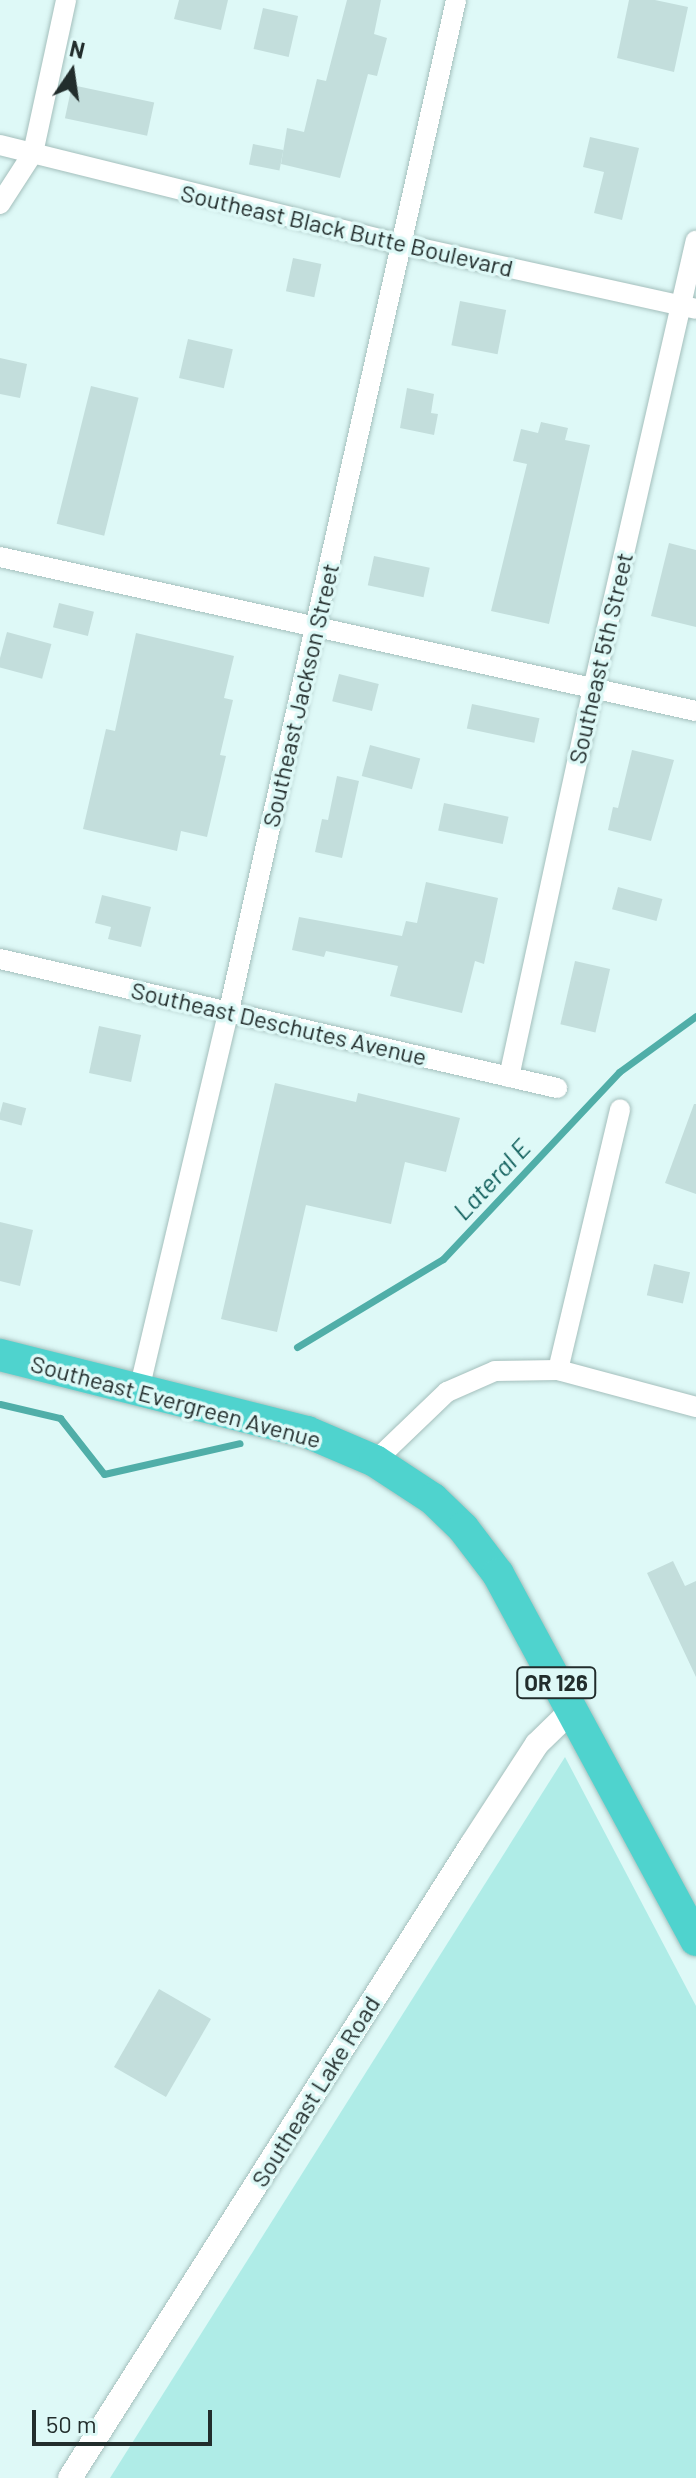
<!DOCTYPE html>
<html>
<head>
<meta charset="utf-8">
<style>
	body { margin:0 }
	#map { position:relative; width:696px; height:2478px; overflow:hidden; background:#def9f7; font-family:Barlow,sans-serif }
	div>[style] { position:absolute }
	.green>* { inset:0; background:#afece7 }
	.stream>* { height:7px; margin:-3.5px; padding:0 3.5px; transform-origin:3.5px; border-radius:3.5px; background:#50aea8 }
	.building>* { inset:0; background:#c3dedc; transform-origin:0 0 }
	.roads { filter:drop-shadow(0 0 2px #a4bfbc) drop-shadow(0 0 2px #a4bfbc) }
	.minor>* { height:20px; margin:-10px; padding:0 10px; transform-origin:10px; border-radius:10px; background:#fff }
	.tertiary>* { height:24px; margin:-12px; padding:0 12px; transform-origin:12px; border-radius:12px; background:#fff }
	.trunk>* { height:32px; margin:-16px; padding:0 16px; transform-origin:16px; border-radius:16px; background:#4fd3ce }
	span { translate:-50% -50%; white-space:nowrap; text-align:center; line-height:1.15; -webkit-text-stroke:7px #def9f7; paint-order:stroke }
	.shield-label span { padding:2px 6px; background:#def9f7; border:2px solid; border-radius:6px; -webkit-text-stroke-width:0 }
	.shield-label { font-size:22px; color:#222d2c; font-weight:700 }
	.street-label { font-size:24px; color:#222d2c }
	.water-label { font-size:26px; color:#12605d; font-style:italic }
	.north { position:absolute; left:32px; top:32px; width:80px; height:80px; -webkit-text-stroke:6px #def9f7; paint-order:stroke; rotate:13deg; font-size:22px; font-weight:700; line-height:32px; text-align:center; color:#222d2c }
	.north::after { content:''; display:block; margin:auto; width:28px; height:36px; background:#222d2c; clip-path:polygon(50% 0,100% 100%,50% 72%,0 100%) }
	.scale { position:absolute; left:32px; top:2410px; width:180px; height:36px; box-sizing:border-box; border:4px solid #222d2c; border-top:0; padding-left:10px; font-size:24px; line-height:28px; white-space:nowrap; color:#222d2c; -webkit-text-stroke:6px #def9f7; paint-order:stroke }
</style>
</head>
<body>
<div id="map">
	<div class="green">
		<i style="clip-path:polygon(565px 1757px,696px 2006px,696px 2478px,110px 2478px)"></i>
	</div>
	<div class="stream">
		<i style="left:297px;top:1347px;width:170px;rotate:-31.1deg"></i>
		<i style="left:443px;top:1259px;width:257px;rotate:-46.7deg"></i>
		<i style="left:619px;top:1072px;width:95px;rotate:-36deg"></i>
		<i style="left:0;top:1404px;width:62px;rotate:13.1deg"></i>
		<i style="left:60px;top:1418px;width:71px;rotate:51.8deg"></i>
		<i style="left:104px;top:1474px;width:139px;rotate:-12.8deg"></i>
	</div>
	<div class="building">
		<i style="clip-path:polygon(179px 0,228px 0,221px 30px,174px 19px)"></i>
		<i style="clip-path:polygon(347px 0,381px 0,374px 34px,387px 38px,377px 76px,368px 74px,340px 178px,281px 164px,287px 128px,304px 132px,317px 79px,326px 81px)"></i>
		<i style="clip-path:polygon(629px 0,655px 0,688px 7px,674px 72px,617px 58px)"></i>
		<i style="left:263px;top:8px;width:36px;height:42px;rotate:13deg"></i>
		<i style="left:72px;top:85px;width:84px;height:34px;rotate:12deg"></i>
		<i style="clip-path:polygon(590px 137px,639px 148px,622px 220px,594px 213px,604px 172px,583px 167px)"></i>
		<i style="left:253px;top:144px;width:31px;height:21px;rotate:11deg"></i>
		<i style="left:293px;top:258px;width:29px;height:34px;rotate:12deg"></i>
		<i style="left:460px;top:301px;width:47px;height:45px;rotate:11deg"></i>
		<i style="left:188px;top:339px;width:46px;height:40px;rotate:13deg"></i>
		<i style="clip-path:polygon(0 358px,27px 364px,20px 398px,0 394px)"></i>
		<i style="left:91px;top:386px;width:49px;height:142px;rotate:14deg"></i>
		<i style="clip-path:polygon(407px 388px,434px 394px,431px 413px,438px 414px,434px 435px,400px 428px)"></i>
		<i style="clip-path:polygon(541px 422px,568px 428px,565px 440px,590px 445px,549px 624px,491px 611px,527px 464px,513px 461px,521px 429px,538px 433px)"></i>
		<i style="clip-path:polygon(669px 543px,696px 550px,696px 627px,651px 616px)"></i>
		<i style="left:374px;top:556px;width:57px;height:30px;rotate:12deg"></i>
		<i style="left:59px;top:603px;width:36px;height:25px;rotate:14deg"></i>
		<i style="left:7px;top:632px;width:46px;height:36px;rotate:15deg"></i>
		<i style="clip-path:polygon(136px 633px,234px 656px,224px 698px,233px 700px,220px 755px,226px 756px,207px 837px,181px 831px,177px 851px,83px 829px,106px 729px,115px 731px)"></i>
		<i style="left:339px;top:674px;width:41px;height:28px;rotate:14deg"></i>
		<i style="left:472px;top:704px;width:69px;height:25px;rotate:12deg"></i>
		<i style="left:370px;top:745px;width:52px;height:32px;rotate:15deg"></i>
		<i style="clip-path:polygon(632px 750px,674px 760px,651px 841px,608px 830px,613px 807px,618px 808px)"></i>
		<i style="clip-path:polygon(337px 776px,359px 781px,342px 858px,315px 852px,322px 819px,328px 820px)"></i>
		<i style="left:444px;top:803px;width:66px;height:28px;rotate:12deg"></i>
		<i style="clip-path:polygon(426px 882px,498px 898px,484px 964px,475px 961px,462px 1013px,390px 996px,398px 966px,326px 951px,324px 957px,292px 950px,299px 917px,402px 936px,406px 921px,417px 923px)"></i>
		<i style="left:618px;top:887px;width:46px;height:23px;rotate:15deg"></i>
		<i style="clip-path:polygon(102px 895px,151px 907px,141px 947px,108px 939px,111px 927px,95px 923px)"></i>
		<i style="left:575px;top:961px;width:36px;height:65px;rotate:13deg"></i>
		<i style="left:99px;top:1026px;width:43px;height:48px;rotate:12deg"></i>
		<i style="clip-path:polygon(275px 1083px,356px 1102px,358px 1093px,460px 1118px,446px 1172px,405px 1162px,391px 1224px,306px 1205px,277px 1332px,221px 1319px)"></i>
		<i style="left:3px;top:1102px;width:24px;height:18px;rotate:15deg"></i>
		<i style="clip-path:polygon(694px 1104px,696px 1104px,696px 1194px,665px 1183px)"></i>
		<i style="clip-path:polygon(0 1222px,33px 1230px,20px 1286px,0 1281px)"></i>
		<i style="left:654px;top:1264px;width:37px;height:32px;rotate:13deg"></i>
		<i style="clip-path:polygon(673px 1561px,685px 1586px,696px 1581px,696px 1677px,647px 1573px)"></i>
		<i style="left:159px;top:1989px;width:60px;height:90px;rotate:30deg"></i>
	</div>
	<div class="roads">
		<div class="minor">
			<i style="left:0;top:145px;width:413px;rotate:13.9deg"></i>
			<i style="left:401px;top:244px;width:302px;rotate:12.4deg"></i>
			<i style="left:0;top:204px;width:61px;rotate:-57.1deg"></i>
			<i style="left:33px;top:153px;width:157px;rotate:-77.8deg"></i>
			<i style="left:0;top:557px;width:713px;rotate:12.48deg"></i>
			<i style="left:0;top:959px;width:572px;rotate:13.04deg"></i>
			<i style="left:509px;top:1077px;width:397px;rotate:-77.8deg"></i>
			<i style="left:593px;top:689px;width:460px;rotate:-77.1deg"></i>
			<i style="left:558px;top:1370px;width:268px;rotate:-76.6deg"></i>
			<i style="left:139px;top:1390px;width:391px;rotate:-76.7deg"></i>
			<i style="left:229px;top:1010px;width:1035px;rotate:-77.33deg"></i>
			<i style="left:375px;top:1461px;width:100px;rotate:-43.8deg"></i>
			<i style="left:447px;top:1392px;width:52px;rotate:-23.6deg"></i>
			<i style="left:495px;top:1371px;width:63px;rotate:-0.9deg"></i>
			<i style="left:558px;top:1370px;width:143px;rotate:15deg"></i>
		</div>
		<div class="tertiary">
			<i style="left:70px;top:2478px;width:751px;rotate:-57.62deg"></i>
			<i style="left:472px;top:1844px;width:119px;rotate:-57deg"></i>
			<i style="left:537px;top:1744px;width:46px;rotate:-44.1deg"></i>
		</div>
		<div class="trunk">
			<i style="left:0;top:1355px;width:317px;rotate:14.1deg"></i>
			<i style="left:307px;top:1432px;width:74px;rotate:23.1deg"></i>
			<i style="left:375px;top:1461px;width:69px;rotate:33.2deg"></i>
			<i style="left:433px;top:1499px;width:42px;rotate:44deg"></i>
			<i style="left:463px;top:1528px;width:58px;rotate:52.7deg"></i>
			<i style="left:498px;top:1574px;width:416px;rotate:61.6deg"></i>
		</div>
	</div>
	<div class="shield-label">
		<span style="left:556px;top:1683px">OR 126</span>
	</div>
	<div class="street-label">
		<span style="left:347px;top:230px;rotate:13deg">Southeast Black Butte Boulevard</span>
		<span style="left:600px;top:658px;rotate:-77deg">Southeast 5th Street</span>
		<span style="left:300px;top:695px;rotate:-77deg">Southeast Jackson Street</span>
		<span style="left:279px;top:1023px;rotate:13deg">Southeast Deschutes Avenue</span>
		<span style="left:176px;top:1401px;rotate:15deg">Southeast Evergreen Avenue</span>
		<span style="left:315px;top:2091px;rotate:-58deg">Southeast Lake Road</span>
	</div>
	<div class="water-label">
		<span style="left:491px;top:1179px;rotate:-47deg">Lateral E</span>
	</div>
	<div class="north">N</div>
	<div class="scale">50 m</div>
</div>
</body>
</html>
